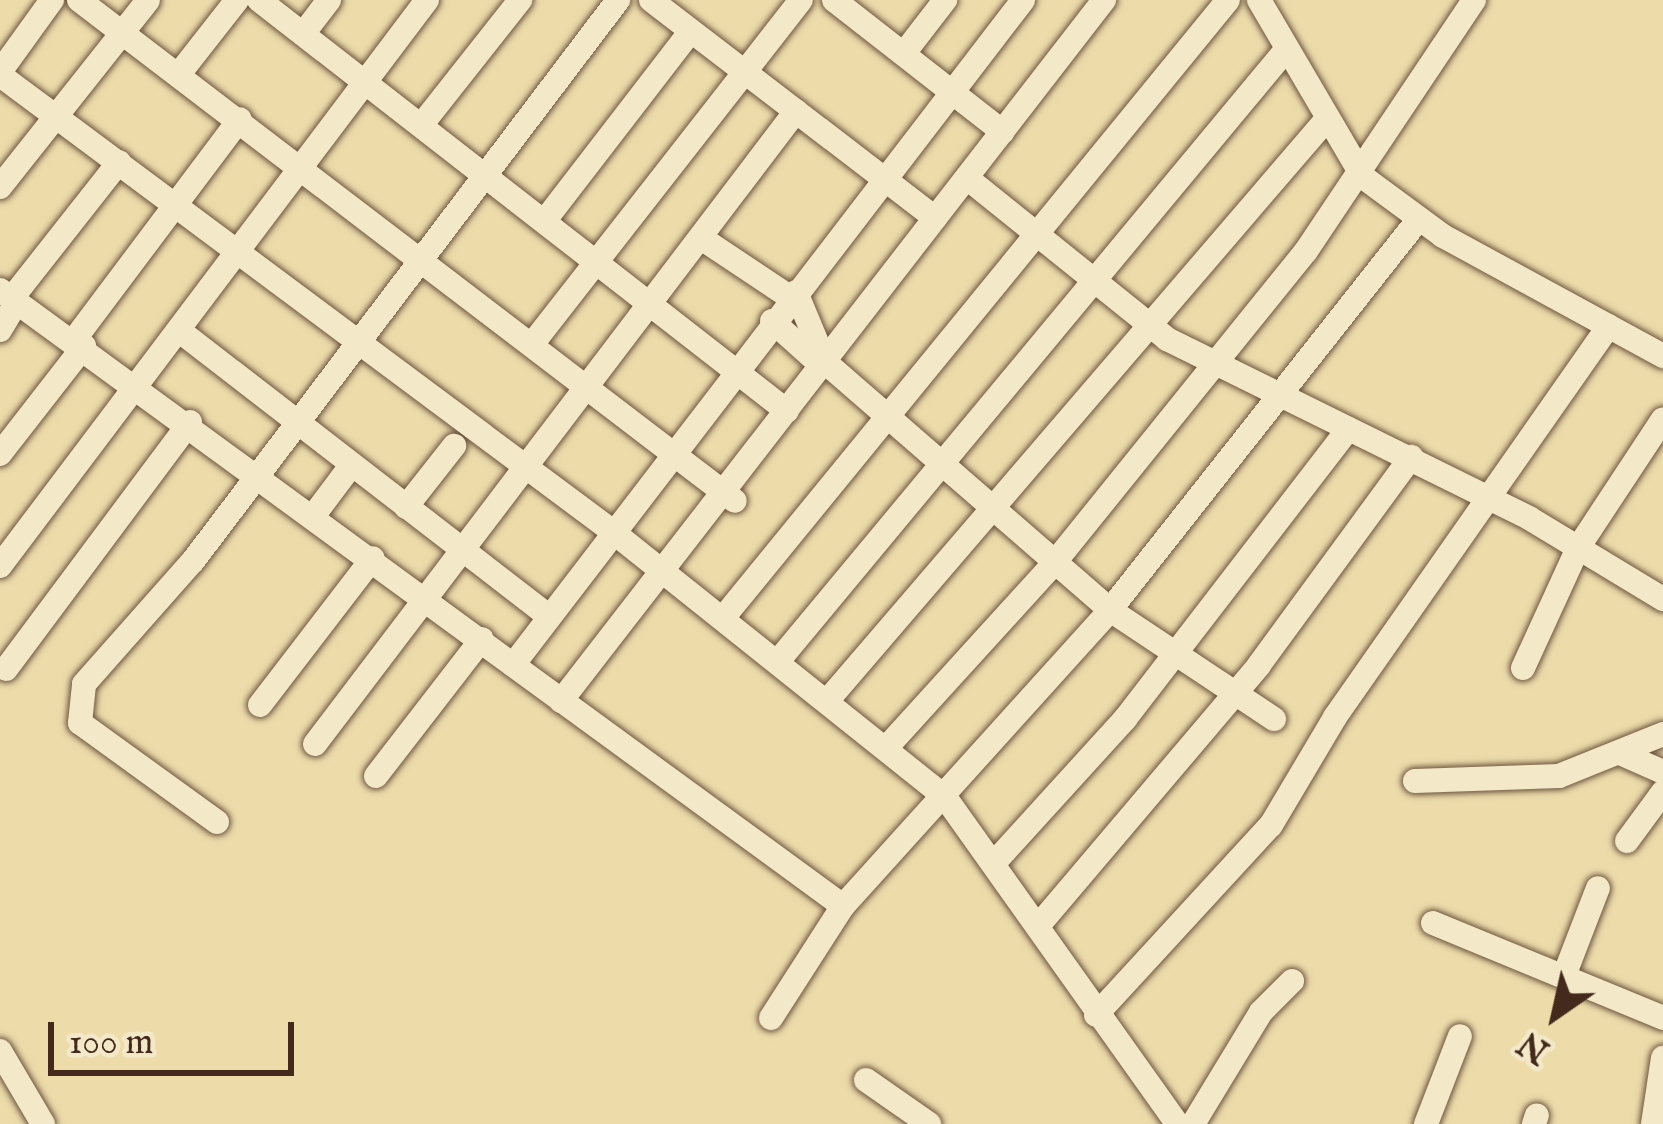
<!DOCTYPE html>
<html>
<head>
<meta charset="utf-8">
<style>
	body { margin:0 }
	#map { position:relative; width:1663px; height:1124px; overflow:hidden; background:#eddcaa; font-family:"IM FELL English",serif }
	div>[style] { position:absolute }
	.roads { filter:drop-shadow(0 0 3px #6e5640) drop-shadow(0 0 3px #6e5640) }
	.minor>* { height:24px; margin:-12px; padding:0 12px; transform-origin:12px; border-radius:12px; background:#f3e8c8 }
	span { translate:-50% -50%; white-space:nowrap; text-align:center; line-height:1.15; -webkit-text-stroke:9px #f3e8c8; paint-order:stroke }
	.north { position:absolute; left:1495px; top:956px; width:120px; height:120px; -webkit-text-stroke:9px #f3e8c8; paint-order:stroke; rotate:214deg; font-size:33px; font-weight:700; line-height:48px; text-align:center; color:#432a1d }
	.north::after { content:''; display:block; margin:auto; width:42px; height:54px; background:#432a1d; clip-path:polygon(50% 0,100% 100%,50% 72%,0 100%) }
	.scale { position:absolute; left:48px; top:1022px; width:246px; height:54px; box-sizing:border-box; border:6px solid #432a1d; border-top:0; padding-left:15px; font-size:36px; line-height:42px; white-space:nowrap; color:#432a1d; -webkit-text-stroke:9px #f3e8c8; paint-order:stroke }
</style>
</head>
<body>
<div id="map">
	<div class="roads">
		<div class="minor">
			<i style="left:79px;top:0;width:825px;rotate:37.37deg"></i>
			<i style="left:259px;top:0;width:669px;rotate:37.9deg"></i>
			<i style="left:651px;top:0;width:358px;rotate:37.5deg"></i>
			<i style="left:834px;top:0;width:214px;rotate:38deg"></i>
			<i style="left:1259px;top:0;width:205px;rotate:59.6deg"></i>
			<i style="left:1363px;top:177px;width:99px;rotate:36.4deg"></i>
			<i style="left:1443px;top:236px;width:251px;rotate:28.6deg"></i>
			<i style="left:303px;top:34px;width:43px;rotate:-52.6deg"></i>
			<i style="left:905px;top:52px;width:66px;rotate:-52.4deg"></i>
			<i style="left:0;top:72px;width:89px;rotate:-54.2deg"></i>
			<i style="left:179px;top:74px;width:94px;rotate:-51.9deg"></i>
			<i style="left:0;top:75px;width:763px;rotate:36.69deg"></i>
			<i style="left:612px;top:531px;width:426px;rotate:38.6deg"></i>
			<i style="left:945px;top:797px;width:401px;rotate:54.6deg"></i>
			<i style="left:423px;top:123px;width:157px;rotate:-51.7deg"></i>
			<i style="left:967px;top:178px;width:257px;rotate:38.8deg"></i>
			<i style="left:1167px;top:339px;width:404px;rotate:26.3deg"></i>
			<i style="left:1529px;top:518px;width:157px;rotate:31.2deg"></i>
			<i style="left:0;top:187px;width:238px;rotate:-51.6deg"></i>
			<i style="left:546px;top:219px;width:237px;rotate:-52.4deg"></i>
			<i style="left:701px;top:238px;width:108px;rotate:33.7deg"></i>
			<i style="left:0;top:290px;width:1044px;rotate:36.16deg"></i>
			<i style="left:843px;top:906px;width:399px;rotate:-47.9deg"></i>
			<i style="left:1110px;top:610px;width:497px;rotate:-51.7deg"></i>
			<i style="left:796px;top:292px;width:76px;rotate:67.5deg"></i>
			<i style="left:825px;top:362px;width:378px;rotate:41deg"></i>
			<i style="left:1110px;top:610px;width:197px;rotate:33.6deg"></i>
			<i style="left:12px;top:298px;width:173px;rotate:-51.8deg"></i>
			<i style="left:772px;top:321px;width:64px;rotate:41.9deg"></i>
			<i style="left:0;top:330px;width:33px;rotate:-59deg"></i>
			<i style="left:181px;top:332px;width:464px;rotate:37.7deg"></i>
			<i style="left:74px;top:340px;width:276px;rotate:-53.1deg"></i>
			<i style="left:533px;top:343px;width:435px;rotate:-52deg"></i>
			<i style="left:0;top:454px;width:137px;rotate:-52.1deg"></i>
			<i style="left:406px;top:507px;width:78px;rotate:-51.8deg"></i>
			<i style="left:314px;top:515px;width:60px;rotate:-53.1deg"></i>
			<i style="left:0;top:566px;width:709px;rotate:-52.97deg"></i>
			<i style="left:723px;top:618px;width:798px;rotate:-50.75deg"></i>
			<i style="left:779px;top:660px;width:792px;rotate:-50.28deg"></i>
			<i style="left:513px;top:665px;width:838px;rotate:-52.51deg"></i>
			<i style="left:1523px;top:668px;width:132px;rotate:-65.4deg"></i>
			<i style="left:1578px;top:548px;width:154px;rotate:-56.6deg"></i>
			<i style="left:6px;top:669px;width:308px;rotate:-53.3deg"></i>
			<i style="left:828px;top:700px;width:764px;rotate:-49.35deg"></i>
			<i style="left:561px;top:701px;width:887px;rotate:-52.24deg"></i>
			<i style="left:260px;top:705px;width:185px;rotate:-52.5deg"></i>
			<i style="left:315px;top:744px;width:795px;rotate:-52.77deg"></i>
			<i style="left:886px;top:748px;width:251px;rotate:-47.7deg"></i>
			<i style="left:1055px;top:562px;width:400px;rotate:-51.1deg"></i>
			<i style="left:1306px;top:251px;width:302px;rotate:-56.2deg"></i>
			<i style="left:1620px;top:753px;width:47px;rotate:23.8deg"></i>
			<i style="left:376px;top:776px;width:173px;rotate:-52.3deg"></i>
			<i style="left:1415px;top:781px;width:144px;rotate:-2deg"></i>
			<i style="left:1559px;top:776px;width:112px;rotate:-22deg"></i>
			<i style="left:217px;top:822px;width:169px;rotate:-144.1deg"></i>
			<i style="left:80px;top:723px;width:39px;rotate:-84deg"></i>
			<i style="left:84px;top:684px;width:164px;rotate:-48.5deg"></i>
			<i style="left:193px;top:561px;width:704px;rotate:-52.85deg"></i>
			<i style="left:1627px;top:841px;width:61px;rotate:-53.7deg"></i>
			<i style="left:994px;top:863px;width:195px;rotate:-47.7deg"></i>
			<i style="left:1125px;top:719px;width:366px;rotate:-52.4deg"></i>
			<i style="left:1433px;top:923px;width:249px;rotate:22.4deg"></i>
			<i style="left:1038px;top:926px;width:342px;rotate:-49.7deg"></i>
			<i style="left:1259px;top:665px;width:258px;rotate:-53.8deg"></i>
			<i style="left:1564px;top:976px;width:94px;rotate:-68.9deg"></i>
			<i style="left:1096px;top:1015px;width:258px;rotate:-47.4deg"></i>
			<i style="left:1271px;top:825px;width:126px;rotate:-59.3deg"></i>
			<i style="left:1335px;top:717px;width:477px;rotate:-55deg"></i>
			<i style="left:771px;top:1018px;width:133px;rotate:-57.3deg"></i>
			<i style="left:0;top:1051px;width:85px;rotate:59.5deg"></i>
			<i style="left:866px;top:1080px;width:77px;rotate:34.9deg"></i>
			<i style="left:1193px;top:1124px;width:131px;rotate:-58.7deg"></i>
			<i style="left:1261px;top:1012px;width:44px;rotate:-45deg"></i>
			<i style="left:1426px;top:1124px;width:94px;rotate:-68.9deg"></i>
			<i style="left:1534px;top:1124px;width:9px;rotate:-72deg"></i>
			<i style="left:1653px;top:1124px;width:67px;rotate:-81.4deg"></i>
		</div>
	</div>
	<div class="north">N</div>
	<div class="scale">100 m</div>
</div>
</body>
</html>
